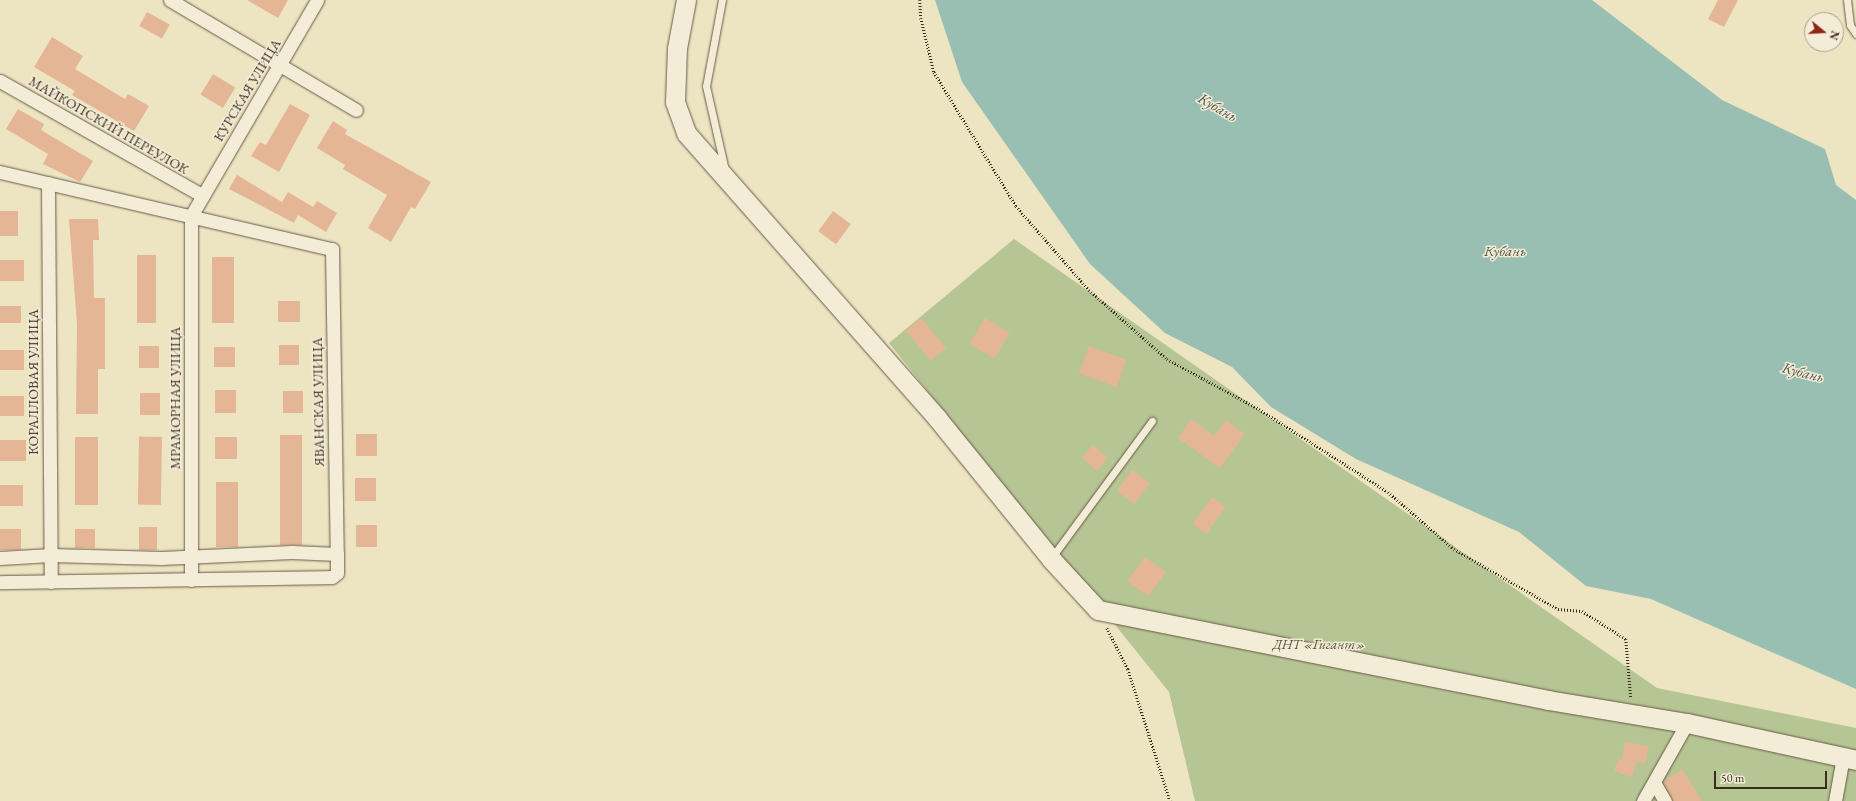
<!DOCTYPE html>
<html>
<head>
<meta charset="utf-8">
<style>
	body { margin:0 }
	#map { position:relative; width:1856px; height:801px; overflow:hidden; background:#ede4c1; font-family:"EB Garamond",serif }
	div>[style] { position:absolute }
	.green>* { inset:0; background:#b6c594 }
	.water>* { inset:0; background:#99bfb3 }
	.building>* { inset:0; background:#e5b695; transform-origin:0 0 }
	.path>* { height:2.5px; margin-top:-1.25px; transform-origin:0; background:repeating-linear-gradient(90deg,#3c2c20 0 1px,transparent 0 3px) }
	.roads { filter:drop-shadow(0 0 1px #685a48) drop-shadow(0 0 1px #685a48) }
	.lane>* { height:7px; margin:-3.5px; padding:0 3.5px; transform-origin:3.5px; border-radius:3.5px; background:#f3edd7 }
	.street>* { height:13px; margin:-6.5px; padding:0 6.5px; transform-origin:6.5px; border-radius:6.5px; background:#f3edd7 }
	.secondary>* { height:19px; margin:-9.5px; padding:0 9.5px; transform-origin:9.5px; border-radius:9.5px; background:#f3edd7 }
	span { translate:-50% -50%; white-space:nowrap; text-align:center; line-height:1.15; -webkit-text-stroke:3px #f3edd7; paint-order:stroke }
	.street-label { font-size:14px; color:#3c2c20 }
	.park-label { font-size:14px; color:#5a523d; font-style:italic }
	.water-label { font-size:15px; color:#535145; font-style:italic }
	.north { position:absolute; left:1804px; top:12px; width:40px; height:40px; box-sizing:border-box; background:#f3edd7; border:1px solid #aaa08e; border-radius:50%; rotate:108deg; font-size:11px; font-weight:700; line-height:16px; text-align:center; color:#3c2c20 }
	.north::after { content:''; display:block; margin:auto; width:14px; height:18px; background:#8f2418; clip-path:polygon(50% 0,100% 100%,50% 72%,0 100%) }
	.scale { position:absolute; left:1714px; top:771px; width:113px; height:18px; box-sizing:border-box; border:2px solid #3c2c20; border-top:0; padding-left:5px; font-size:12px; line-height:14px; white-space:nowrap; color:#3c2c20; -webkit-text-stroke:3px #f3edd7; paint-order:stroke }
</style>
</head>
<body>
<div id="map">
	<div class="green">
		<i style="clip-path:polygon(1014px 239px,1657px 688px,1856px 728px,1856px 801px,1195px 801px,1169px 692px,889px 343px)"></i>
	</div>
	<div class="water">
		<i style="clip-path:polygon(935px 0,1592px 0,1722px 100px,1825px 149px,1836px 185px,1856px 200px,1856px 689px,1651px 599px,1586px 586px,1519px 532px,1356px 459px,1271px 407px,1232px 367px,1165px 333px,1090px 264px,962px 82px)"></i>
	</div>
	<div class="building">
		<i style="clip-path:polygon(247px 0,288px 0,278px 18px)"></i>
		<i style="clip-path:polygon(1718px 0,1738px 0,1724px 27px,1708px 19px)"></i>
		<i style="left:147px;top:12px;width:26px;height:16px;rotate:29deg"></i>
		<i style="clip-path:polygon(52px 37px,83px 56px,75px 69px,125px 99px,128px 94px,149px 106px,134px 131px,72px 95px,75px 91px,34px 67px)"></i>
		<i style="left:213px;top:74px;width:26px;height:24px;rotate:31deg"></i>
		<i style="clip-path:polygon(290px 104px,310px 115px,279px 172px,251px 156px,260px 142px,266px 145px)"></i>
		<i style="clip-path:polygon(18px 109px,44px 124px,41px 130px,93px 161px,80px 182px,43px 164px,48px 154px,6px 129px)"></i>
		<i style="clip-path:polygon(333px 121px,347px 130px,345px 134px,431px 182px,415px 209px,411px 207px,391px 242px,368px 228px,387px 195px,343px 169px,345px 165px,317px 148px)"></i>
		<i style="clip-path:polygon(237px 175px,282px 202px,288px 192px,313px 207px,317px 201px,337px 213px,326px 232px,298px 215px,294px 223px,229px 189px)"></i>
		<i style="left:0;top:211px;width:18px;height:25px"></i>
		<i style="left:833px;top:211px;width:22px;height:25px;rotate:36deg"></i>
		<i style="clip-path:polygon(69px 219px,98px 219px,99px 240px,93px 240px,94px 298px,105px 298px,105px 369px,98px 369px,98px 414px,76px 414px,77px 324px)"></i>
		<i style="left:137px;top:255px;width:19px;height:68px"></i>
		<i style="left:212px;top:257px;width:22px;height:66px"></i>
		<i style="left:0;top:260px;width:24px;height:21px"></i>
		<i style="left:278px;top:301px;width:22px;height:21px"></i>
		<i style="left:0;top:306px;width:21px;height:17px"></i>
		<i style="left:921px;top:318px;width:39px;height:20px;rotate:50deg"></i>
		<i style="left:985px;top:318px;width:29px;height:30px;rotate:31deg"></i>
		<i style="left:279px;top:345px;width:20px;height:20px"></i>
		<i style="left:159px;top:346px;width:22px;height:20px;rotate:90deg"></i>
		<i style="left:1089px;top:346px;width:40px;height:29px;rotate:20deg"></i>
		<i style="left:214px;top:347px;width:21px;height:20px"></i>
		<i style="left:0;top:350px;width:24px;height:20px"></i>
		<i style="left:215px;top:390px;width:21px;height:23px"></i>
		<i style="left:283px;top:391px;width:20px;height:22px"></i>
		<i style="left:140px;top:393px;width:20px;height:22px"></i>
		<i style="left:0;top:396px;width:24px;height:20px"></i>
		<i style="clip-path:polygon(1191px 419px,1214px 436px,1226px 420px,1245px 434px,1220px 468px,1178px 438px)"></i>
		<i style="left:377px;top:434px;width:22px;height:21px;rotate:90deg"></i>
		<i style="left:280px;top:435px;width:22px;height:110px"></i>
		<i style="left:75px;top:437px;width:23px;height:68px"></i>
		<i style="left:162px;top:437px;width:68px;height:23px;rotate:91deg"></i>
		<i style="left:237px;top:437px;width:22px;height:22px;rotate:90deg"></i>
		<i style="left:0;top:440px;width:26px;height:21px"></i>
		<i style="left:1093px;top:445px;width:20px;height:17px;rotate:41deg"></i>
		<i style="left:1132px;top:470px;width:22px;height:26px;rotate:36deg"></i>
		<i style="left:376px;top:478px;width:23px;height:21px;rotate:90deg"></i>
		<i style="left:216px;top:482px;width:22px;height:65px"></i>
		<i style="left:0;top:485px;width:23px;height:21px"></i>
		<i style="left:1212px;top:497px;width:17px;height:33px;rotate:36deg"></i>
		<i style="left:356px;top:525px;width:21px;height:22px"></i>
		<i style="left:157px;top:527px;width:23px;height:18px;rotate:90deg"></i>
		<i style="left:0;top:529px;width:21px;height:21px"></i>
		<i style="left:75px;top:529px;width:20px;height:19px"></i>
		<i style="left:1145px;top:557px;width:26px;height:30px;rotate:36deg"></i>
		<i style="clip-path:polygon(1625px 742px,1649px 746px,1646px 763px,1637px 762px,1632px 777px,1614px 771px,1619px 758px,1622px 760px)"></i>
		<i style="clip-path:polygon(1682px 769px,1702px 801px,1673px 801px,1663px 782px)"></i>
	</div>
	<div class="path">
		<i style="left:920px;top:0;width:18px;rotate:87deg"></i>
		<i style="left:921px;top:18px;width:56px;rotate:76.5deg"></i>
		<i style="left:934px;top:72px;width:157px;rotate:58.5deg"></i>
		<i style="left:1016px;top:206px;width:111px;rotate:49deg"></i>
		<i style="left:1089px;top:290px;width:104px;rotate:41.5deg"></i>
		<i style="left:1167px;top:359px;width:105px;rotate:28.5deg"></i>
		<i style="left:1259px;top:409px;width:153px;rotate:32.8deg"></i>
		<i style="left:1388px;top:492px;width:87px;rotate:40.8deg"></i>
		<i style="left:1454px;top:549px;width:120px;rotate:30deg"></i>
		<i style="left:1558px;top:609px;width:24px;rotate:5deg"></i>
		<i style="left:1582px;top:611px;width:52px;rotate:32.5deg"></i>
		<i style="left:1626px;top:639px;width:59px;rotate:85.2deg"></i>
		<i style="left:1107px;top:628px;width:46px;rotate:62.9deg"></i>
		<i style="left:1128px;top:669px;width:139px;rotate:72.3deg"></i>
	</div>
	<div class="roads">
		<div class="lane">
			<i style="left:722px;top:0;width:87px;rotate:100.5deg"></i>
			<i style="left:706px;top:86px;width:86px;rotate:77.3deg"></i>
			<i style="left:1847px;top:0;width:25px;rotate:83deg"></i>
			<i style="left:1850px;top:25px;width:11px;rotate:56deg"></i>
			<i style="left:1052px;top:557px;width:169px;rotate:-53.7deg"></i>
		</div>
		<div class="street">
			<i style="left:170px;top:0;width:216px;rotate:30.6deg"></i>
			<i style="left:0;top:81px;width:233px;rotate:29.5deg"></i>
			<i style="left:0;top:172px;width:341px;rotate:13.1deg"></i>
			<i style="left:332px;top:249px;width:305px;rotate:89.1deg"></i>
			<i style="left:337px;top:554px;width:19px;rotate:90deg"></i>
			<i style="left:337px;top:573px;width:6px;rotate:141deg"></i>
			<i style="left:332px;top:577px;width:332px;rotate:179.1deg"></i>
			<i style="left:48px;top:183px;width:399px;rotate:89.6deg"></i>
			<i style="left:0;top:558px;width:51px;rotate:-3.4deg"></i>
			<i style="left:51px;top:555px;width:110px;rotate:1.6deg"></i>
			<i style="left:161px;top:558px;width:131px;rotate:-2.6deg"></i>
			<i style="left:292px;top:552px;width:45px;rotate:2.5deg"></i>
			<i style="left:191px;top:580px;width:364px;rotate:-90deg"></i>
			<i style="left:191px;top:216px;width:250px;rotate:-59.7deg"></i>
			<i style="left:1655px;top:784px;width:20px;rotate:60deg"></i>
			<i style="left:1643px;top:801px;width:90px;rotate:-60.6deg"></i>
			<i style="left:1835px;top:801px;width:45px;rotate:-79.7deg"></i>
		</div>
		<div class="secondary">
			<i style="left:686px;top:0;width:49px;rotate:100.6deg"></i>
			<i style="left:677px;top:48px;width:54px;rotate:92.1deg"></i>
			<i style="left:675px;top:102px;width:33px;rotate:70deg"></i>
			<i style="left:686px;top:133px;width:380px;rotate:48.6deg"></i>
			<i style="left:937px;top:418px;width:181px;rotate:51deg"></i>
			<i style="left:1051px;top:559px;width:69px;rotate:47.3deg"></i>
			<i style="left:1098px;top:610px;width:459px;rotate:11.3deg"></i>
			<i style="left:1548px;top:700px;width:141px;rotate:9.4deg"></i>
			<i style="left:1687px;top:723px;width:173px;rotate:12.3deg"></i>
		</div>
	</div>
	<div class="street-label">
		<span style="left:247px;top:90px;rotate:-59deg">КУРСКАЯ УЛИЦА</span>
		<span style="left:109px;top:125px;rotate:30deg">МАЙКОПСКИЙ ПЕРЕУЛОК</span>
		<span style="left:33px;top:382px;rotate:-90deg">КОРАЛЛОВАЯ УЛИЦА</span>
		<span style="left:175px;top:398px;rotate:-90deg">МРАМОРНАЯ УЛИЦА</span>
		<span style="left:318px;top:402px;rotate:-91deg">ЯВАНСКАЯ УЛИЦА</span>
	</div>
	<div class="park-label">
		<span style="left:1319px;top:644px">ДНТ «Гигант»</span>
	</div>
	<div class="water-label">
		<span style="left:1218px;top:107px;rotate:30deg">Кубань</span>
		<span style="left:1505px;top:251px">Кубань</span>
		<span style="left:1803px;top:372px;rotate:14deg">Кубань</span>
	</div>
	<div class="north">N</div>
	<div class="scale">50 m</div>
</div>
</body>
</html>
